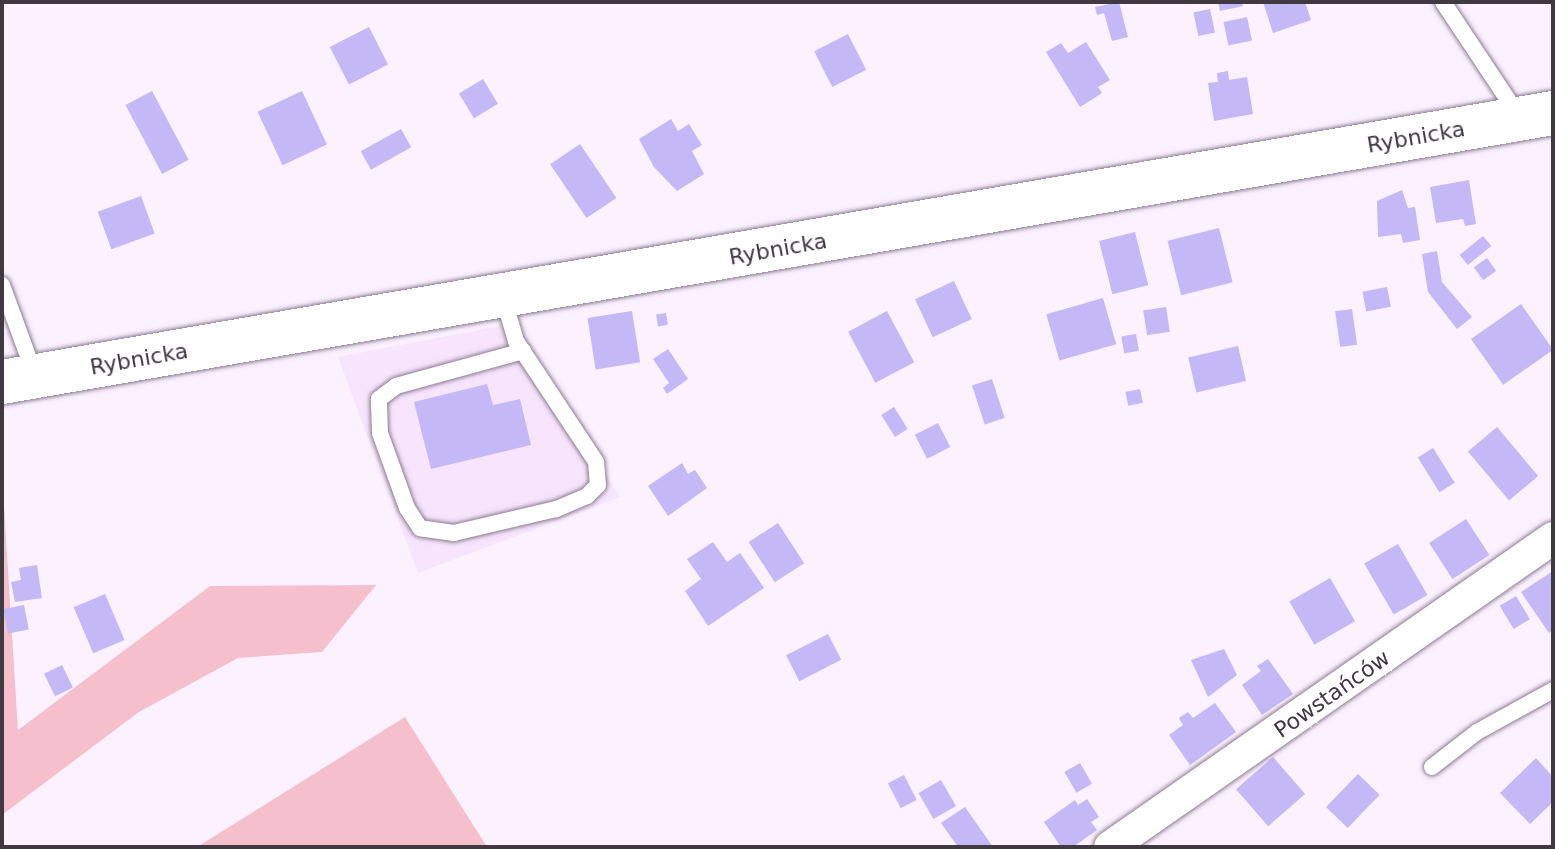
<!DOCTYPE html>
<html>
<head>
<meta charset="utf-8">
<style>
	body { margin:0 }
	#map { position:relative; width:1555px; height:849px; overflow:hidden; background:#fbf1ff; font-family:"DejaVu Sans",sans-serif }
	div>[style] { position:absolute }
	.built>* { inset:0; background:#f6e5fd }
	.green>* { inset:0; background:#f5c0cc }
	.building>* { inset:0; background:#c4b8f7; transform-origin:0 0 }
	.roads { filter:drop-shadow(0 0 2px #8b7c91) drop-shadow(0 0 2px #8b7c91) }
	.service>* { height:16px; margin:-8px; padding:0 8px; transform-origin:8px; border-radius:8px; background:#fff }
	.minor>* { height:32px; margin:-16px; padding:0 16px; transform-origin:16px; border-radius:16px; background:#fff }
	.secondary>* { height:44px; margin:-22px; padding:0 22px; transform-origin:22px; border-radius:22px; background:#fff }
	span { translate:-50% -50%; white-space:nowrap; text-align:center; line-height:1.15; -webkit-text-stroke:6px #fff; paint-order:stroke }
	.street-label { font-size:22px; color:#403942 }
	.frame { position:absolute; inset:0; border:4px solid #403942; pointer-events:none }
</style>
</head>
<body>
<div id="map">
	<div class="built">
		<i style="clip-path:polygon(505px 325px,620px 497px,418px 573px,338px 357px)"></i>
	</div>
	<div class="green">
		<i style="clip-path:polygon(2px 475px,18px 730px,210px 586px,376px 585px,322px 652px,238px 658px,139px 712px,2px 815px)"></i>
		<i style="clip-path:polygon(405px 717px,487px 847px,197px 847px)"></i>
	</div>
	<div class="building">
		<i style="clip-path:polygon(1119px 2px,1128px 37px,1112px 41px,1104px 13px,1097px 15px,1095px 7px)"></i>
		<i style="clip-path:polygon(1218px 2px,1242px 2px,1243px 6px,1220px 11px)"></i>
		<i style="clip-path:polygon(1263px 2px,1305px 2px,1311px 20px,1273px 33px)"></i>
		<i style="left:1210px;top:9px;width:24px;height:17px;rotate:78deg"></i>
		<i style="left:1247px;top:17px;width:24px;height:24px;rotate:78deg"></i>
		<i style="left:369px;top:27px;width:42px;height:44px;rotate:63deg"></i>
		<i style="left:848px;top:34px;width:40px;height:38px;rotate:63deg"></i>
		<i style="clip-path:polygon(1086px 42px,1110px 80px,1098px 87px,1102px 93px,1080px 107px,1046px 52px,1061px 43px,1068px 53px)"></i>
		<i style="clip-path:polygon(1228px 71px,1229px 80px,1247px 77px,1253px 114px,1214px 121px,1208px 83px,1218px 82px,1217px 73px)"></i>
		<i style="left:483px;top:79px;width:29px;height:28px;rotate:59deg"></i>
		<i style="left:152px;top:91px;width:78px;height:30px;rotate:62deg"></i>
		<i style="left:302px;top:91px;width:59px;height:49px;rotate:65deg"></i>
		<i style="clip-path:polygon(671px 119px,678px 131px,689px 124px,702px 145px,692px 151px,704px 174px,677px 191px,654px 167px,639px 139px)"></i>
		<i style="left:401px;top:129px;width:21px;height:46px;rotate:61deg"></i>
		<i style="left:580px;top:144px;width:65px;height:36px;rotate:56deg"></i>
		<i style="clip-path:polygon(1469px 180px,1476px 224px,1465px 226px,1463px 219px,1436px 223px,1430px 187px)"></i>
		<i style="clip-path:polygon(1402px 190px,1408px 208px,1415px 207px,1420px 240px,1403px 243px,1401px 234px,1378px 237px,1377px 201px)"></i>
		<i style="left:141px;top:196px;width:40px;height:46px;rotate:70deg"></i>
		<i style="left:1219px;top:228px;width:56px;height:53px;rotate:76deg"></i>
		<i style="left:1135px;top:232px;width:55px;height:37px;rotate:76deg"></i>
		<i style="left:1483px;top:236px;width:13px;height:30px;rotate:51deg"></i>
		<i style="clip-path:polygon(1437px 251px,1442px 282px,1472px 317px,1457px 329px,1428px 292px,1422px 254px)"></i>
		<i style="left:1487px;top:258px;width:16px;height:16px;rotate:55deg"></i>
		<i style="left:954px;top:281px;width:42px;height:43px;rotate:65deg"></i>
		<i style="left:1387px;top:287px;width:20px;height:25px;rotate:79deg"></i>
		<i style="left:1103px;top:298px;width:48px;height:59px;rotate:74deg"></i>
		<i style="left:1521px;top:304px;width:56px;height:61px;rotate:55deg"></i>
		<i style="left:1166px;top:307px;width:25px;height:23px;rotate:81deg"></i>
		<i style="left:1352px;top:309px;width:36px;height:17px;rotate:82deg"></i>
		<i style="left:632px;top:311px;width:52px;height:45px;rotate:81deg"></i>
		<i style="left:887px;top:311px;width:58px;height:44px;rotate:62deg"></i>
		<i style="left:666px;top:313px;width:12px;height:10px;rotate:81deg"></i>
		<i style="left:1136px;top:334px;width:17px;height:15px;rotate:80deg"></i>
		<i style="left:1238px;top:346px;width:36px;height:51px;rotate:77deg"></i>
		<i style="clip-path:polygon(668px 349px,688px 379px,667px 394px,663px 388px,669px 383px,653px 359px)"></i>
		<i style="left:992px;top:379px;width:41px;height:21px;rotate:72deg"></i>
		<i style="clip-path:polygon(487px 384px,493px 405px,520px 399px,531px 445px,431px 469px,414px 402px)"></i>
		<i style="left:1140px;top:389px;width:14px;height:15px;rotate:78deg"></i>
		<i style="left:894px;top:407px;width:26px;height:15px;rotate:58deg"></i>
		<i style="left:938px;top:423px;width:27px;height:26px;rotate:63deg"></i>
		<i style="left:1497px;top:427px;width:64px;height:38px;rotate:50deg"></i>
		<i style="left:1433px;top:448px;width:41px;height:18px;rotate:58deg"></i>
		<i style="clip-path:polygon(682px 463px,688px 474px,695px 470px,707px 488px,668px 516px,648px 486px)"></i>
		<i style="left:1466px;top:519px;width:43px;height:44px;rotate:57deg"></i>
		<i style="left:778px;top:523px;width:48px;height:35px;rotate:57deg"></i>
		<i style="clip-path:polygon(713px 542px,727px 562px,740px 553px,764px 588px,708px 626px,685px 591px,701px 579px,687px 559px)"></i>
		<i style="left:1398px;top:544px;width:59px;height:39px;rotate:60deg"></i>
		<i style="clip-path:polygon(37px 565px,42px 598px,15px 602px,11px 582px,21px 580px,19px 568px)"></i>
		<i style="clip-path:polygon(1553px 571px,1553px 630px,1549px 633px,1521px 592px)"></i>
		<i style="left:1330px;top:578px;width:50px;height:47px;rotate:60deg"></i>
		<i style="left:105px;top:594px;width:50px;height:34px;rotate:67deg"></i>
		<i style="left:1516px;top:596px;width:27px;height:19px;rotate:59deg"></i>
		<i style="left:24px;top:605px;width:25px;height:21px;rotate:79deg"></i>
		<i style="left:828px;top:634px;width:29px;height:47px;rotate:63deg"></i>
		<i style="clip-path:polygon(1224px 649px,1237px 675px,1208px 697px,1191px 660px)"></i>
		<i style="clip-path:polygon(1268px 659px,1293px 694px,1262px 715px,1242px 685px,1261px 671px,1257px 666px)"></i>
		<i style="left:62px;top:665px;width:25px;height:20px;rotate:64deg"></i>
		<i style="clip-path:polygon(1215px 703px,1236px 732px,1190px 765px,1169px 735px,1183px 725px,1179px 718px,1188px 712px,1193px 718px)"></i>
		<i style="left:1273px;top:757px;width:49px;height:49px;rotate:49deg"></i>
		<i style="clip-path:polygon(1536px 758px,1553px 777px,1553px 802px,1530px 824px,1500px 793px)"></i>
		<i style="left:1080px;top:763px;width:24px;height:18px;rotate:60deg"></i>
		<i style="left:1358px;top:774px;width:30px;height:46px;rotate:44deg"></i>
		<i style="left:904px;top:775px;width:28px;height:18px;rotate:63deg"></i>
		<i style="left:941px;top:780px;width:30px;height:26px;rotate:60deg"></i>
		<i style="clip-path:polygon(1087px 799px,1099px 817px,1091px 822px,1097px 830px,1073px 847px,1061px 847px,1044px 822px,1075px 800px,1078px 805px)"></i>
		<i style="clip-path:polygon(965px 807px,993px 847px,958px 847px,941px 823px)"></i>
	</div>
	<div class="roads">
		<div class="service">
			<i style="left:1443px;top:2px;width:118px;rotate:56.4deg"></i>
			<i style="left:1508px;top:100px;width:19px;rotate:78deg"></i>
			<i style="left:2px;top:285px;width:96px;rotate:69.9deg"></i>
			<i style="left:503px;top:297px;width:46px;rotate:73.5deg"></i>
			<i style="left:516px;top:341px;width:145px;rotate:56.5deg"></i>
			<i style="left:596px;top:462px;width:23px;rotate:85deg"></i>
			<i style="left:598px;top:485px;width:16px;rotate:135deg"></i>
			<i style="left:587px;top:496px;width:34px;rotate:157deg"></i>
			<i style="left:556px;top:509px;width:105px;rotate:166.8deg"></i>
			<i style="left:454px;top:533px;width:34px;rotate:-172deg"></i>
			<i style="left:420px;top:528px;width:24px;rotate:-123deg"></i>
			<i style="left:407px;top:508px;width:80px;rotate:-109.8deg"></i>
			<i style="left:380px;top:433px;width:34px;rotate:-92deg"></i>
			<i style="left:379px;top:399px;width:21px;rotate:-37deg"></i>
			<i style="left:396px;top:386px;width:132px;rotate:-15.4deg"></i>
			<i style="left:1432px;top:767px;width:57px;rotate:-37.9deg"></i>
			<i style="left:1477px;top:732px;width:87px;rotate:-28.9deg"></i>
		</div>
		<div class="minor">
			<i style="left:1110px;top:847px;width:540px;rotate:-34.9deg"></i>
		</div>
		<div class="secondary">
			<i style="left:2px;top:382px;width:1574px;rotate:-9.84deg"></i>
		</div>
	</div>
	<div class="street-label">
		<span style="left:1416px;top:137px;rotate:-10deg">Rybnicka</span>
		<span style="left:778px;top:249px;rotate:-10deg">Rybnicka</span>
		<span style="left:139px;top:359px;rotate:-10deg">Rybnicka</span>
		<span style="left:1332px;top:694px;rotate:-35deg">Powstańców</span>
	</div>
	<div class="frame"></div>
</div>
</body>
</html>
